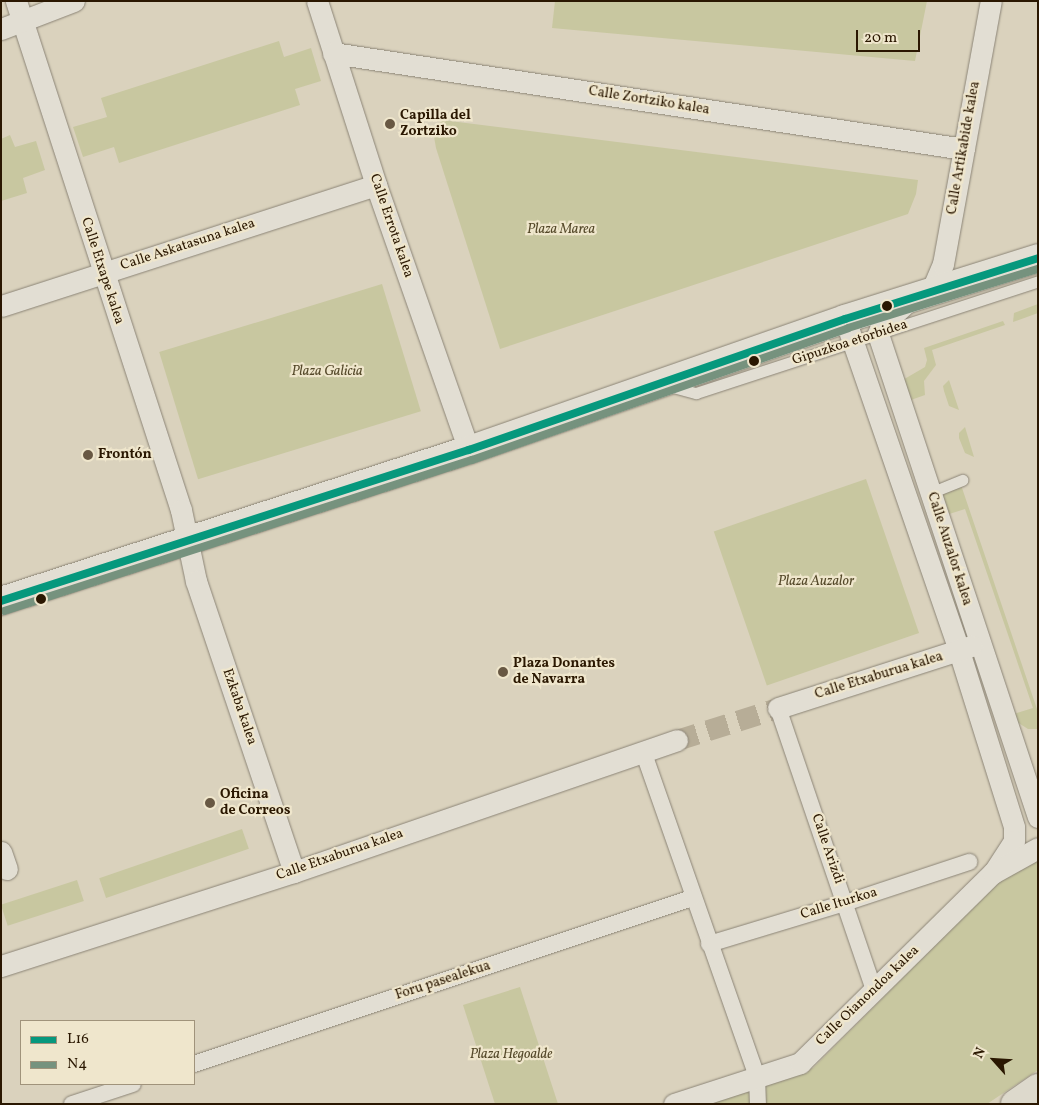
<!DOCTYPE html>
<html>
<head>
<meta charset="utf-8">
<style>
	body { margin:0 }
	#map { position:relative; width:1039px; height:1105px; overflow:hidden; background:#dad2bd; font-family:Vollkorn,serif }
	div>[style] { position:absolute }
	.green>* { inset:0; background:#c8c7a0; transform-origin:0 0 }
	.minor-tunnel>* { height:21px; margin-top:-10.5px; transform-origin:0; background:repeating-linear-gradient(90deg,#b7ad97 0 21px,transparent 0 32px) }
	.roads { filter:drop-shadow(0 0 1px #8b8476) drop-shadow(0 0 1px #8b8476) }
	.service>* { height:11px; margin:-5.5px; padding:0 5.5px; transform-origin:5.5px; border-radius:5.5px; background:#e2ded3 }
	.pedestrian>* { height:16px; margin:-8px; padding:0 8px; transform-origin:8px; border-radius:8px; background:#e2ded3 }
	.minor>* { height:21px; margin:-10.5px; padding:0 10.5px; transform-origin:10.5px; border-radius:10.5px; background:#e2ded3 }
	.secondary>* { height:28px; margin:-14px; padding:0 14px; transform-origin:14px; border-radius:14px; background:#e2ded3 }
	.motorway>* { height:28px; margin:-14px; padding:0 14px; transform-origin:14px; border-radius:14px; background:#ddd9cc }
	.bus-1>* { height:8px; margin:-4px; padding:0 4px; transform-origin:4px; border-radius:4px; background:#06987d }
	.bus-2>* { height:8px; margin:-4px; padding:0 4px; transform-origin:4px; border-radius:4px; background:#76927e }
	.dots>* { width:14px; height:14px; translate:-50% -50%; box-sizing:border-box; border:2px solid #efe6cc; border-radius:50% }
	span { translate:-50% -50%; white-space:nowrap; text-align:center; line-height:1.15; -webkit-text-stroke:4.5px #efe6cc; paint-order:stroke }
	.street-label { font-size:14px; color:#2a1701 }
	.poi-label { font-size:14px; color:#2a1701; font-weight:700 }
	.left { translate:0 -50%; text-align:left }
	.park-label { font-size:14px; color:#55492a; font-style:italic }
	.frame { position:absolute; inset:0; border:2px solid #2a1701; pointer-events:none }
	.legend { position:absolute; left:20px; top:1020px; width:175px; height:65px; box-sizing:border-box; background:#efe6cc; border:1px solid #a0937b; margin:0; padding:6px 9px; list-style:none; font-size:15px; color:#2a1701 }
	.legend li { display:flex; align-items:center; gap:10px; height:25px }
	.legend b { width:25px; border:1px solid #a0937b }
	.north { position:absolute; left:969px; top:1035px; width:50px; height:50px; -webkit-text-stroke:4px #efe6cc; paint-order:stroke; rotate:296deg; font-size:14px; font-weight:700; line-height:20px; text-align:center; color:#2a1701 }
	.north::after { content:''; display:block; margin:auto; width:18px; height:22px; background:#2a1701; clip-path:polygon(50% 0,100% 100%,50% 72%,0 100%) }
	.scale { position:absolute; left:856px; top:30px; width:64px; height:22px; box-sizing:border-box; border:2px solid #2a1701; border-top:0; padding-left:6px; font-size:15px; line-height:18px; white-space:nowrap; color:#2a1701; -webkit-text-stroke:4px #efe6cc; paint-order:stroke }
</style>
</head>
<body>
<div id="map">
	<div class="green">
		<i style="clip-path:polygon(555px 1px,927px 1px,915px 61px,552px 28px)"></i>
		<i style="clip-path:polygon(279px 41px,284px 57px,311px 48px,321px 81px,295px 89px,300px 105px,119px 163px,114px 147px,83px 157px,73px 127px,107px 117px,101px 98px)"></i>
		<i style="clip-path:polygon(442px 120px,918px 180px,916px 194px,908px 214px,500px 349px,436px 148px,433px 131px)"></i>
		<i style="clip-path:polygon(10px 135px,15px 147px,36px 141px,45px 170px,23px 178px,27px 193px,1px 201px,1px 139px)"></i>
		<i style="left:382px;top:284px;width:133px;height:233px;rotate:73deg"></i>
		<i style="clip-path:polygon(1038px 304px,1038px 313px,1013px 322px,1014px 313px)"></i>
		<i style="clip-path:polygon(1003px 321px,1005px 325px,932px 350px,936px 365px,924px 381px,925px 395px,908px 401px,901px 381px,925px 367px,927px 360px,924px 348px)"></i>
		<i style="clip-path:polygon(949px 380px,959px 410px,949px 406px,944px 391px,943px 386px)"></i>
		<i style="clip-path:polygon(965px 427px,974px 457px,965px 453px,959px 438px,959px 433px)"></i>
		<i style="left:866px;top:479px;width:163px;height:161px;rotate:71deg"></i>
		<i style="clip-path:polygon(961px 485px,1038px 712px,1038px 729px,1028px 729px,1017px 722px,1014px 714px,1033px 708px,965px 509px,946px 515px,939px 494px)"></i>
		<i style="left:242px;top:829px;width:21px;height:151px;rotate:71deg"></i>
		<i style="clip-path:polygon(1038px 853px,1038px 1070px,987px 1104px,707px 1104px,813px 1068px,1022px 858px)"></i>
		<i style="left:77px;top:880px;width:22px;height:80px;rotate:72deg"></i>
		<i style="clip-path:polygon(520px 987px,558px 1104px,495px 1104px,463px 1005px)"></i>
	</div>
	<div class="minor-tunnel">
		<i style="left:677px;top:740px;width:106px;rotate:-17.6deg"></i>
	</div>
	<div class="roads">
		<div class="service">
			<i style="left:669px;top:386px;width:28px;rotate:15deg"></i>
			<i style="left:696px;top:393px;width:360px;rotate:-18.1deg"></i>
			<i style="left:930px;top:493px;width:35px;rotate:-22deg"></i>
		</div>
		<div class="pedestrian">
			<i style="left:778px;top:708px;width:298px;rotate:71.2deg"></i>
			<i style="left:643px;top:751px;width:345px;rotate:70.7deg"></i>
			<i style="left:757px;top:1077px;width:27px;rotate:88deg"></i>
			<i style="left:709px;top:944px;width:142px;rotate:-16.8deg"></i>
			<i style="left:845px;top:903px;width:131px;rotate:-18.3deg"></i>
			<i style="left:194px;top:1064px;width:525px;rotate:-18.43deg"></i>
			<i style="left:72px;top:1104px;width:64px;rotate:-18.2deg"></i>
		</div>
		<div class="minor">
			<i style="left:16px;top:1px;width:535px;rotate:72.04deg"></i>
			<i style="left:181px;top:510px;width:73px;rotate:78.1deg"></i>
			<i style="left:196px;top:581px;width:307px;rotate:71.4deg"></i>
			<i style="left:317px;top:1px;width:193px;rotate:72.2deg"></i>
			<i style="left:376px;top:185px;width:281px;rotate:70.7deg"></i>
			<i style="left:1px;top:29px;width:78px;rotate:-21deg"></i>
			<i style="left:333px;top:53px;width:638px;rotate:8.65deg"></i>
			<i style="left:931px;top:292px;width:30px;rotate:-67deg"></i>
			<i style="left:943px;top:264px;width:267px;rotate:-79.7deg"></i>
			<i style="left:907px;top:302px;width:35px;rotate:137deg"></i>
			<i style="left:881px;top:326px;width:9px;rotate:111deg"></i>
			<i style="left:878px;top:334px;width:509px;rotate:71.67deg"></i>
			<i style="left:1px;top:306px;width:394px;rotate:-17.9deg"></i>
			<i style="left:845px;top:319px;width:351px;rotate:71deg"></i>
			<i style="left:959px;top:651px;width:184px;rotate:72.6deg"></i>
			<i style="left:1014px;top:827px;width:14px;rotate:90deg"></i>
			<i style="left:1014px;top:841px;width:38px;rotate:123deg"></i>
			<i style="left:778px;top:708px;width:203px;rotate:-17.8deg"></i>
			<i style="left:1px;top:852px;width:18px;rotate:71deg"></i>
			<i style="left:1px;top:966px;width:308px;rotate:-17.8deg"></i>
			<i style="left:294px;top:872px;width:405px;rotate:-19deg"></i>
			<i style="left:674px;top:1104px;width:133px;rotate:-18deg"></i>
			<i style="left:800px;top:1063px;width:271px;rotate:-44.6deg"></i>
			<i style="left:993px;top:873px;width:51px;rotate:-29.1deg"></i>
		</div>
		<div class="secondary">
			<i style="left:1px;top:601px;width:492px;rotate:-17.9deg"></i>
			<i style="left:469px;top:450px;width:398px;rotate:-19.2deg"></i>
			<i style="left:845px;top:319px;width:202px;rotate:-17.5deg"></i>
		</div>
		<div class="motorway">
			<i style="left:1015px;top:1104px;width:28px;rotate:-35deg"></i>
		</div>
	</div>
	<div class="bus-1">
		<i style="left:1px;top:601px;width:492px;rotate:-17.9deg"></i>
		<i style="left:469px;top:450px;width:398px;rotate:-19.2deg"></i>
		<i style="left:845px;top:319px;width:202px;rotate:-17.5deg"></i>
	</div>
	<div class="bus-2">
		<i style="left:4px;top:611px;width:492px;rotate:-17.9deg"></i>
		<i style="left:472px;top:460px;width:398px;rotate:-19.3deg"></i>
		<i style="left:848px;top:328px;width:199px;rotate:-17.3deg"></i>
	</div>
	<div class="dots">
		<i style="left:390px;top:124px;background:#685843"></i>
		<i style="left:887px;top:306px;background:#2a1701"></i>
		<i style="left:754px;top:361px;background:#2a1701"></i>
		<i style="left:88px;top:455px;background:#685843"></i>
		<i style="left:41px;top:599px;background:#2a1701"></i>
		<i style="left:503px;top:672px;background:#685843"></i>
		<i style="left:210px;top:803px;background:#685843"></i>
	</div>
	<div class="street-label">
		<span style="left:649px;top:101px;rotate:9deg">Calle Zortziko kalea</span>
		<span style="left:964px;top:148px;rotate:-80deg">Calle Artikabide kalea</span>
		<span style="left:391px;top:226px;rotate:71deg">Calle Errota kalea</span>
		<span style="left:188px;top:245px;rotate:-18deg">Calle Askatasuna kalea</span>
		<span style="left:102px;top:271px;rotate:72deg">Calle Etxape kalea</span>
		<span style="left:850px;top:343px;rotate:-18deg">Gipuzkoa etorbidea</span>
		<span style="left:949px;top:549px;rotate:72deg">Calle Auzalor kalea</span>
		<span style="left:879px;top:676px;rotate:-17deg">Calle Etxaburua kalea</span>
		<span style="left:239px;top:707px;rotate:71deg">Ezkaba kalea</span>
		<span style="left:827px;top:849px;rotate:71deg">Calle Arizdi</span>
		<span style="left:340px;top:855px;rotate:-19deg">Calle Etxaburua kalea</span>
		<span style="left:839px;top:904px;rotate:-17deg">Calle Iturkoa</span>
		<span style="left:443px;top:981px;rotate:-18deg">Foru pasealekua</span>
		<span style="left:868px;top:996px;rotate:-44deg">Calle Oianondoa kalea</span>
	</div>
	<div class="poi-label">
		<span class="left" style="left:400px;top:124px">Capilla del<br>Zortziko</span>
		<span class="left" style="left:98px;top:455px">Frontón</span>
		<span class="left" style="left:513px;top:672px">Plaza Donantes<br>de Navarra</span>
		<span class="left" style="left:220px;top:803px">Oficina<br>de Correos</span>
	</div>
	<div class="park-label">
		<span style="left:561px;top:230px">Plaza Marea</span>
		<span style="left:327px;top:372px">Plaza Galicia</span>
		<span style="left:816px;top:582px">Plaza Auzalor</span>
		<span style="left:511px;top:1055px">Plaza Hegoalde</span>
	</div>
	<div class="frame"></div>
	<ul class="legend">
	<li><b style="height:6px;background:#06987d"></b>L16</li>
	<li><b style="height:6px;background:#76927e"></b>N4</li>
	</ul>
	<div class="north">N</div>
	<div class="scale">20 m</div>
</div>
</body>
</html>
